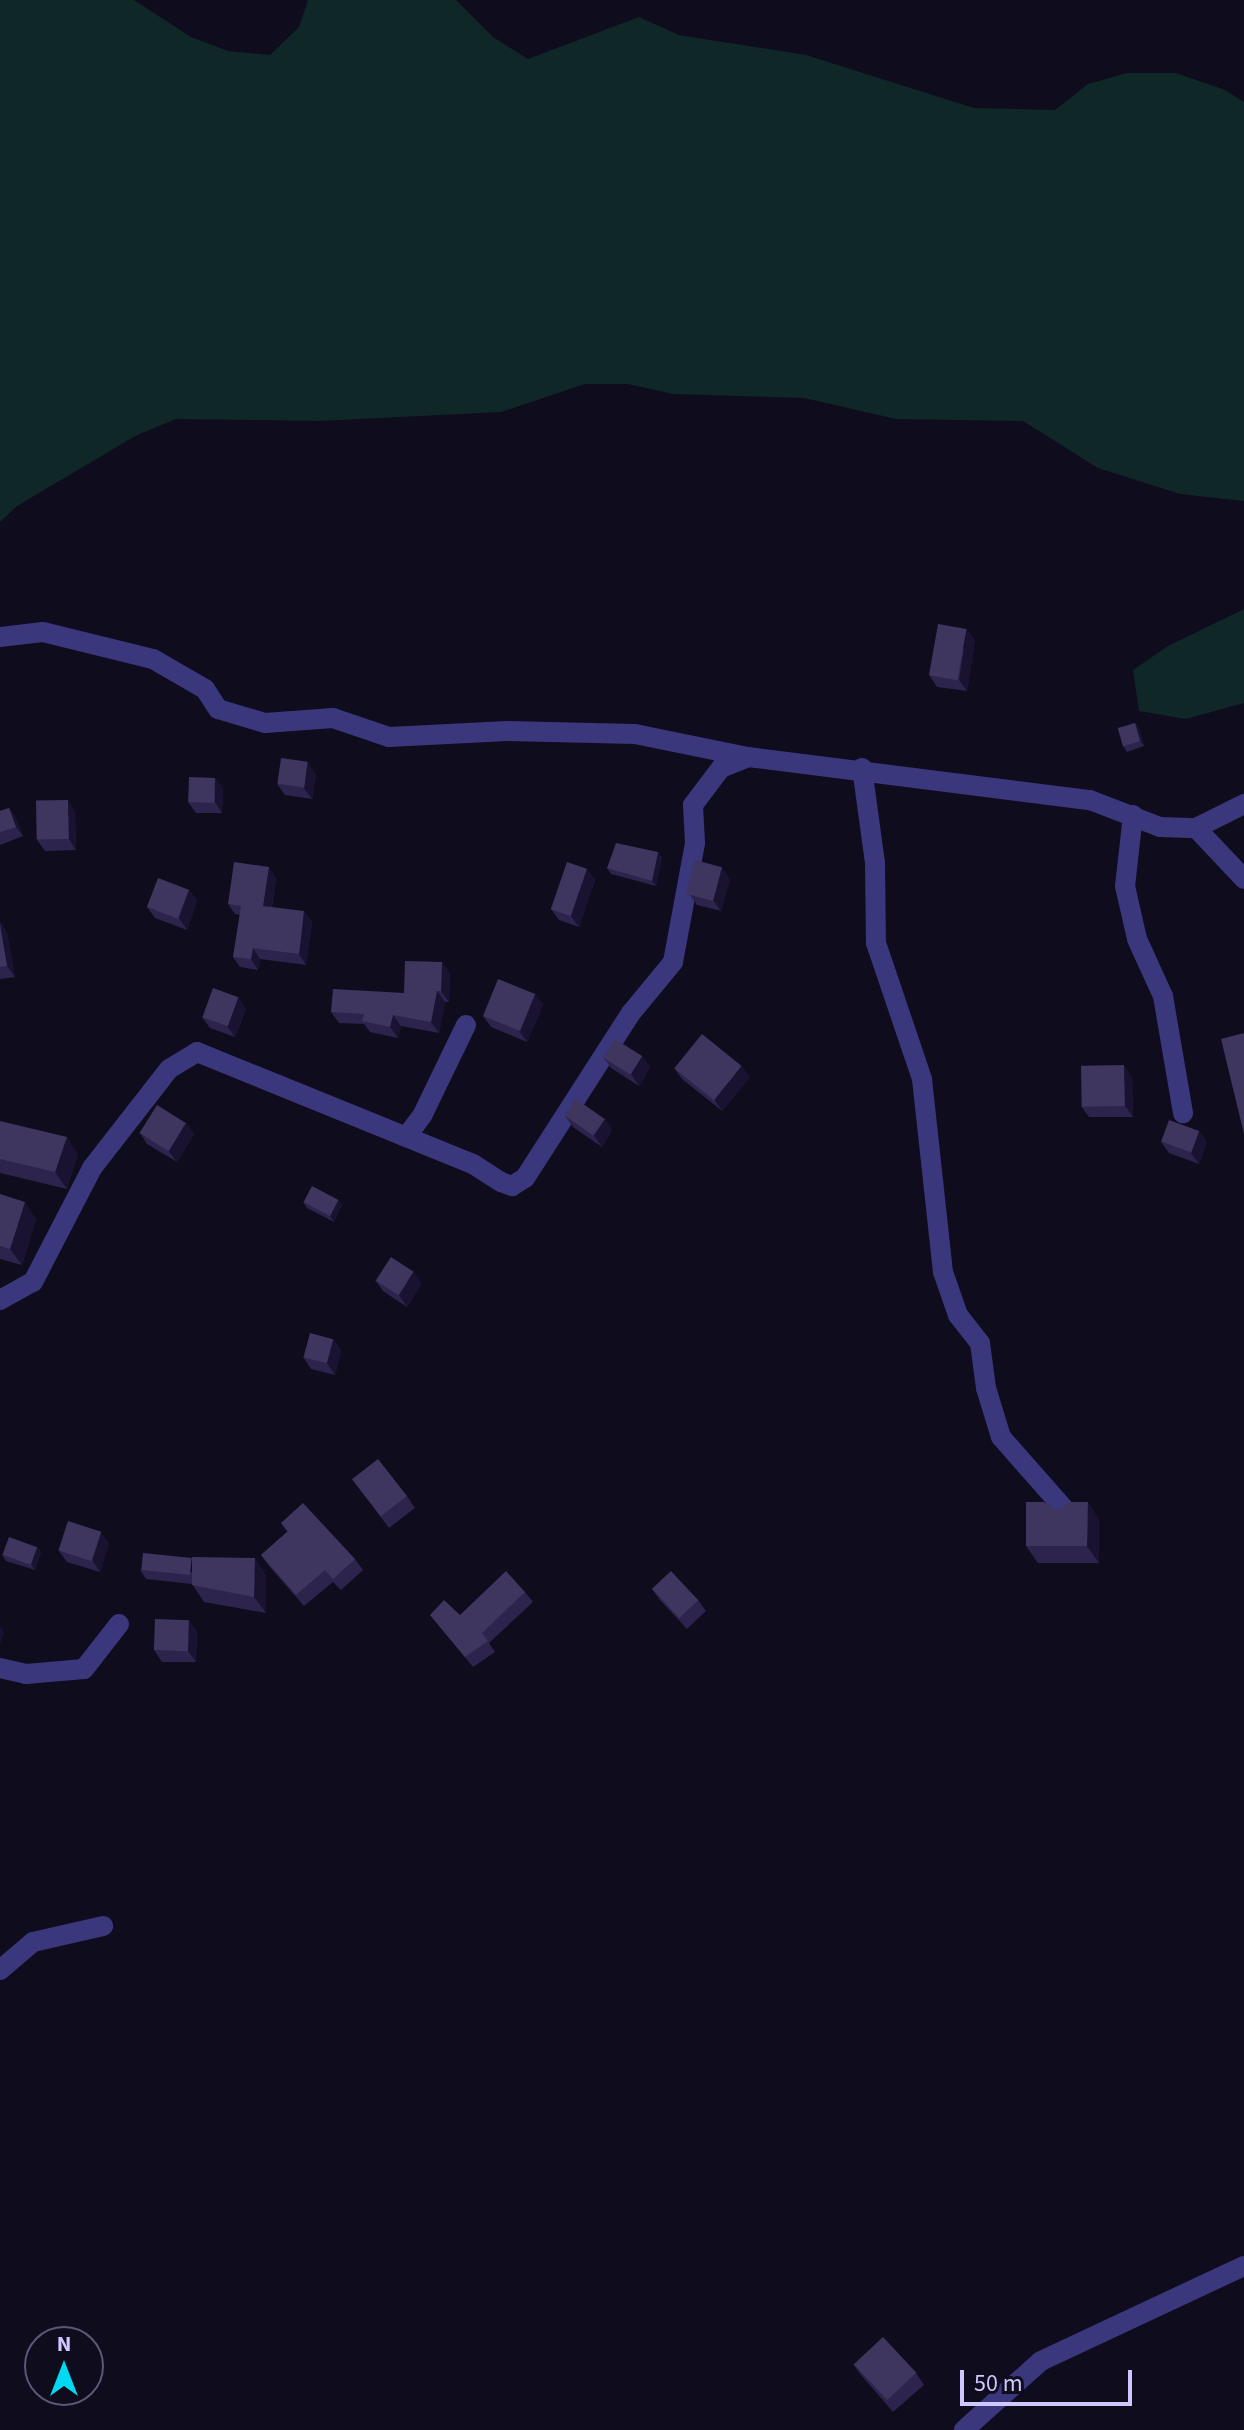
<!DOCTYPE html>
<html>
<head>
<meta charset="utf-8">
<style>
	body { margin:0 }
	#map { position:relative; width:1244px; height:2430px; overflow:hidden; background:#0f0c1d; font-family:"Source Sans 3",sans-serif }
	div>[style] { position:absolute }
	.green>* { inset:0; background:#0f2726 }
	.minor>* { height:20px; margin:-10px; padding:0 10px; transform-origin:10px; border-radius:10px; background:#3a377c }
	.wall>* { inset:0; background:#2c244c }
	.shaded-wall>* { inset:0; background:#191331 }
	.building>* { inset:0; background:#3e365f; transform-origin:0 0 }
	span { translate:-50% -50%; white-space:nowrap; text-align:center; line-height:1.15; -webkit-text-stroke:6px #0f0c1d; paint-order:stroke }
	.north { position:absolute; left:24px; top:2326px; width:80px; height:80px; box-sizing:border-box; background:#0f0c1d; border:2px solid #5c5777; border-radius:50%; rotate:0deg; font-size:22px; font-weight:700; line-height:32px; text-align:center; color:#cfc8ff }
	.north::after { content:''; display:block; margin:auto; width:28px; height:36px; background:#02d9f1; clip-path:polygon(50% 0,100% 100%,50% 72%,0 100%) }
	.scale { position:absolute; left:960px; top:2370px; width:172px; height:36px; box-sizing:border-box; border:4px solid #cfc8ff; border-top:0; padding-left:10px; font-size:24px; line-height:28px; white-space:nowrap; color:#cfc8ff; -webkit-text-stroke:6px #0f0c1d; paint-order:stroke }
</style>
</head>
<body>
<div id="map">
	<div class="green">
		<i style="clip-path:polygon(0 0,134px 0,191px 37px,228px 51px,270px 55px,299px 27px,308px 0,456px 0,493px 37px,528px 59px,639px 17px,679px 35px,806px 55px,974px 108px,1055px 110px,1088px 84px,1127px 73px,1176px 73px,1225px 90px,1244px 102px,1244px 501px,1180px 494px,1098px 468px,1023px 421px,896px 419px,804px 398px,673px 394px,628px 384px,585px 384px,501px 412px,320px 421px,176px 419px,137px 435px,17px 506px,0 522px)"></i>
		<i style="clip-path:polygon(1244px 609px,1244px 703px,1186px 719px,1139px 711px,1133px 670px,1168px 646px)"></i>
	</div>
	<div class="minor">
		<i style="left:0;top:637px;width:43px;rotate:-6.6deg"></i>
		<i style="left:43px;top:632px;width:113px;rotate:13.8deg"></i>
		<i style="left:153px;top:659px;width:60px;rotate:30deg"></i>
		<i style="left:205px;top:689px;width:24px;rotate:57deg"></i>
		<i style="left:218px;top:709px;width:49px;rotate:16.6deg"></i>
		<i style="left:265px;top:723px;width:68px;rotate:-4.2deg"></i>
		<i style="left:333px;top:718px;width:59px;rotate:18.7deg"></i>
		<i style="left:389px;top:737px;width:118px;rotate:-2.9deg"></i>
		<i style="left:507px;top:731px;width:128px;rotate:1.3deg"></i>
		<i style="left:635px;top:734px;width:115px;rotate:11.5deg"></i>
		<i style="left:748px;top:757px;width:345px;rotate:7.2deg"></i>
		<i style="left:1090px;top:800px;width:75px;rotate:21.1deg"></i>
		<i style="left:1160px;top:827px;width:36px;rotate:2deg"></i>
		<i style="left:1196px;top:828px;width:54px;rotate:-26.6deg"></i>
		<i style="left:862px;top:768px;width:96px;rotate:82.2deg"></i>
		<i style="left:875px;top:863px;width:80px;rotate:89.3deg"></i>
		<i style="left:876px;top:943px;width:144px;rotate:71.3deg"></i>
		<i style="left:922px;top:1079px;width:194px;rotate:83.8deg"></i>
		<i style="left:943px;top:1272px;width:46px;rotate:70.8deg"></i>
		<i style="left:958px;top:1315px;width:36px;rotate:52deg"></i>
		<i style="left:980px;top:1343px;width:45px;rotate:82.4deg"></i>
		<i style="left:986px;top:1388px;width:51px;rotate:73deg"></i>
		<i style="left:1001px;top:1437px;width:103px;rotate:48.6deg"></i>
		<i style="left:1133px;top:815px;width:71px;rotate:96.4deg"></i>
		<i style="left:1125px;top:886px;width:54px;rotate:77.2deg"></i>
		<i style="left:1137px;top:939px;width:63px;rotate:65.5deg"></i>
		<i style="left:1163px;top:996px;width:119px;rotate:80.3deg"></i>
		<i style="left:1196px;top:828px;width:70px;rotate:46.7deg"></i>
		<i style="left:406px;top:1137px;width:26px;rotate:-53deg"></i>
		<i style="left:422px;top:1116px;width:101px;rotate:-64.2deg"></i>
		<i style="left:0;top:1300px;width:38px;rotate:-29deg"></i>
		<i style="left:33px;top:1282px;width:128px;rotate:-62.6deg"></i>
		<i style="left:92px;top:1168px;width:125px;rotate:-52.1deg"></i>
		<i style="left:169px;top:1069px;width:33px;rotate:-31deg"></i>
		<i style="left:197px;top:1052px;width:298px;rotate:22.1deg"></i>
		<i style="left:473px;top:1164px;width:33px;rotate:33deg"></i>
		<i style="left:501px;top:1182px;width:12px;rotate:20deg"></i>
		<i style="left:512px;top:1186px;width:15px;rotate:-32deg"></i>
		<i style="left:525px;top:1178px;width:196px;rotate:-57.3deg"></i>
		<i style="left:631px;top:1013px;width:66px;rotate:-50.5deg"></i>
		<i style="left:673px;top:962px;width:121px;rotate:-79.5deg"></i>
		<i style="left:695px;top:843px;width:38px;rotate:-93deg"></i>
		<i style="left:693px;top:805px;width:46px;rotate:-52.9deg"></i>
		<i style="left:721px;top:768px;width:29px;rotate:-22deg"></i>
		<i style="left:0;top:1668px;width:27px;rotate:13deg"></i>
		<i style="left:26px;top:1674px;width:58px;rotate:-4.9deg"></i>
		<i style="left:84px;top:1669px;width:57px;rotate:-52.1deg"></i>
		<i style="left:0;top:1970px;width:43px;rotate:-40.3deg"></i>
		<i style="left:33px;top:1942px;width:72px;rotate:-12.9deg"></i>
		<i style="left:964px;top:2430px;width:103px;rotate:-41.9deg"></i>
		<i style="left:1041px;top:2361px;width:224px;rotate:-25.1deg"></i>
	</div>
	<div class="wall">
		<i style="clip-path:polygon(975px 640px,967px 691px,937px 687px,929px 675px)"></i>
		<i style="clip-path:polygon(1135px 723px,1139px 729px,1144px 746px,1127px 752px,1123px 746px)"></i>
		<i style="clip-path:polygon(316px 774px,312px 799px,285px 795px,277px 784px)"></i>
		<i style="clip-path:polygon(215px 778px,223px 789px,222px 813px,196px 813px,188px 802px)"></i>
		<i style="clip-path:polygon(9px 808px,16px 818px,23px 836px,0 845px,0 811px)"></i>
		<i style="clip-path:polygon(75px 811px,76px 850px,45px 851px,37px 840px)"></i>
		<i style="clip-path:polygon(658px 852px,662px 857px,656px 886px,611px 874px,607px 868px)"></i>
		<i style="clip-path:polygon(587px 869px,595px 880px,579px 927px,559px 920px,551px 909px)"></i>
		<i style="clip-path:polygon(276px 878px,272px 907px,312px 921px,306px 965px,260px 959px,258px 970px,240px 967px,233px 957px,240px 915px,235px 914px,228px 904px)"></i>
		<i style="clip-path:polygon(730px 879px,721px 911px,697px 905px,689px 894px)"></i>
		<i style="clip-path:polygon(189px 890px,197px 901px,187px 930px,155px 918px,147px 907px)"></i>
		<i style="clip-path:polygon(0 922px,7px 933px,15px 977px,0 979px)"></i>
		<i style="clip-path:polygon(442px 962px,450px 974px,449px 1002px,445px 1002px,439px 1033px,401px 1026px,398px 1038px,370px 1032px,364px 1024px,339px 1023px,331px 1012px,404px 993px)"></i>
		<i style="clip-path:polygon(535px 994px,543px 1005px,527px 1042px,491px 1027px,483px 1016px)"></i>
		<i style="clip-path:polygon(238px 997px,246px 1009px,235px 1037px,210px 1028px,202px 1017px)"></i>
		<i style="clip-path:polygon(642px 1056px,650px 1067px,639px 1086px,611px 1068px,603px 1057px)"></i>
		<i style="clip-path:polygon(674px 1068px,750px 1077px,722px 1111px,682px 1079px)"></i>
		<i style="clip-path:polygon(1132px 1077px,1133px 1117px,1089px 1117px,1081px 1106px)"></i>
		<i style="clip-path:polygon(565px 1116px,605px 1119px,612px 1130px,602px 1147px,573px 1127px)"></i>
		<i style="clip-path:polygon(0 1121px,78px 1154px,67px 1189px,0 1173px)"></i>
		<i style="clip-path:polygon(186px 1123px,194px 1134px,177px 1162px,147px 1144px,140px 1133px)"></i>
		<i style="clip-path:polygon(1199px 1131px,1207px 1142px,1199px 1164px,1169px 1153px,1161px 1142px)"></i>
		<i style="clip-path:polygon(0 1194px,36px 1219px,22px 1265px,0 1259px)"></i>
		<i style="clip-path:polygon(338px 1200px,342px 1205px,334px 1222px,307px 1208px,303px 1202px)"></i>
		<i style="clip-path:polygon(375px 1280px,422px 1283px,407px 1307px,383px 1291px)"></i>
		<i style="clip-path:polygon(333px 1339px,341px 1351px,335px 1375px,311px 1369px,303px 1357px)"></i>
		<i style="clip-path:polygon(352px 1479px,407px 1496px,415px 1508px,389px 1528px)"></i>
		<i style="clip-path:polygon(1059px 1510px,1099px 1519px,1099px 1563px,1038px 1563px,1026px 1546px)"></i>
		<i style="clip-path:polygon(281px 1523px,355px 1559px,363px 1570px,341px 1590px,333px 1582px,304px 1606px,269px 1566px,261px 1555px,287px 1532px)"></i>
		<i style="clip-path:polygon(109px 1543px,100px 1572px,67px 1562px,59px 1551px)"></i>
		<i style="clip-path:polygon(37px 1547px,41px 1552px,35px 1570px,6px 1561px,2px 1555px)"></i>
		<i style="clip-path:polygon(140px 1570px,266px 1575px,266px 1613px,204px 1602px,192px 1584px,146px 1579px)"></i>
		<i style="clip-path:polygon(652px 1589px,698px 1600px,706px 1611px,687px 1629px,660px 1600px)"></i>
		<i style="clip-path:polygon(525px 1592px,533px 1602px,489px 1643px,495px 1652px,473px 1667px,430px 1615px,460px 1615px)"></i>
		<i style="clip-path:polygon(197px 1631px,196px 1662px,162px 1662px,154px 1650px)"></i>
		<i style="clip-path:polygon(853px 2364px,916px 2373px,924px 2385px,893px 2412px,861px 2375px)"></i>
	</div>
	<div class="shaded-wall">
		<i style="clip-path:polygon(967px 629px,975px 640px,967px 691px,959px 680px)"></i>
		<i style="clip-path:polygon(1135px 723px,1139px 729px,1144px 746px,1140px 741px)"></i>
		<i style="clip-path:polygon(308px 762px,316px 774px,312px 799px,304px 788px)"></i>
		<i style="clip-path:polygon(215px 778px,223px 789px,222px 813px,215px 802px)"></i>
		<i style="clip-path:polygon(68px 800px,75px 811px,76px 850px,69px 839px)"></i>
		<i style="clip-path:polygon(9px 808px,16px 818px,23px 836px,16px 827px)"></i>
		<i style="clip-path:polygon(658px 852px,662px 857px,656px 886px,652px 881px)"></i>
		<i style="clip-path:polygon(269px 867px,276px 878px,270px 916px,263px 906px)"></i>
		<i style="clip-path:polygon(722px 867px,730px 879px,721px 911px,713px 900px)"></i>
		<i style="clip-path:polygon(587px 869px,595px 880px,579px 927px,571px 916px)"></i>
		<i style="clip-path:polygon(189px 890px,197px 901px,187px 930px,179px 918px)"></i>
		<i style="clip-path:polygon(304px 911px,312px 921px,306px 965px,299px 954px)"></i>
		<i style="clip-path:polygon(0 922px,7px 933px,15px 977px,7px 966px)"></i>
		<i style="clip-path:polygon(253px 948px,260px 959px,258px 970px,251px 959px)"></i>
		<i style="clip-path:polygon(442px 962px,450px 974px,449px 1002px,441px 991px)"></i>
		<i style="clip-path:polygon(437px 991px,445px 1002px,439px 1033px,431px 1022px)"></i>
		<i style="clip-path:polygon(535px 994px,543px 1005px,527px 1042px,519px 1031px)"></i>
		<i style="clip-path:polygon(238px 997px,246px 1009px,235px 1037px,227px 1026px)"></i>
		<i style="clip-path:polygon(393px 1015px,401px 1026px,398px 1038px,390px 1027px)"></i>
		<i style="clip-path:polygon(642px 1056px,650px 1067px,639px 1086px,631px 1074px)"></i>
		<i style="clip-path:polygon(1124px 1065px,1132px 1077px,1133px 1117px,1125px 1106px)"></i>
		<i style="clip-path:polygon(742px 1066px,750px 1077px,722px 1111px,714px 1099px)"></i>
		<i style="clip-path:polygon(605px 1119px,612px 1130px,602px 1147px,594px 1136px)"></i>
		<i style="clip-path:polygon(186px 1123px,194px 1134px,177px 1162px,169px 1151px)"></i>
		<i style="clip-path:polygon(1199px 1131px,1207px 1142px,1199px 1164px,1191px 1153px)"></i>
		<i style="clip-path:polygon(67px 1137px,78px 1154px,67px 1189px,55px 1172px)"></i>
		<i style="clip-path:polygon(338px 1200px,342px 1205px,334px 1222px,330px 1216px)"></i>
		<i style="clip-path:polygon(25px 1202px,36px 1219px,22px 1265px,10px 1249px)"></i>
		<i style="clip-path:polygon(414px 1272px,422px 1283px,407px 1307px,399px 1295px)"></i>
		<i style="clip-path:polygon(333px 1339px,341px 1351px,335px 1375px,327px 1363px)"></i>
		<i style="clip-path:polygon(1088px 1502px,1099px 1519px,1099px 1563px,1087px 1546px)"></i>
		<i style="clip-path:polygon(101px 1532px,109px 1543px,100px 1572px,92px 1560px)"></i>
		<i style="clip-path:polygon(37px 1547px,41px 1552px,35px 1570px,31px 1564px)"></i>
		<i style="clip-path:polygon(255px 1558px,266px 1575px,266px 1613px,254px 1597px)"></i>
		<i style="clip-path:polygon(189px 1620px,197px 1631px,196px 1662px,188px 1651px)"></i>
		<i style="clip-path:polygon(0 1626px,4px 1632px,0 1644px)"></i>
	</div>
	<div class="building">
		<i style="left:938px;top:624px;width:29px;height:52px;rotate:10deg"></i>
		<i style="left:1135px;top:723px;width:19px;height:18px;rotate:74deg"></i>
		<i style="left:281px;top:758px;width:27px;height:26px;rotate:8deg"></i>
		<i style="left:189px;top:777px;width:26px;height:25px;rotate:2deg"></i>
		<i style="left:68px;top:800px;width:39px;height:32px;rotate:89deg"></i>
		<i style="clip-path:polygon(9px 808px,16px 827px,0 832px,0 811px)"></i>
		<i style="clip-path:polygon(616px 843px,658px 852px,652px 881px,607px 868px)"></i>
		<i style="left:695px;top:860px;width:28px;height:35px;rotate:15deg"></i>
		<i style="clip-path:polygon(234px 862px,269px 867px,263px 906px,304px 911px,299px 954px,253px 948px,251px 959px,233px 957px,241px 906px,228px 904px)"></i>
		<i style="left:567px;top:862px;width:21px;height:50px;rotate:19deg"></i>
		<i style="left:158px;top:878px;width:33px;height:31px;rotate:21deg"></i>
		<i style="clip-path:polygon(0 926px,7px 966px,0 967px)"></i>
		<i style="clip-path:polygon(405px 961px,442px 962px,441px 991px,437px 991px,431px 1022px,393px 1015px,390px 1027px,362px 1021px,364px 1014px,331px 1012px,333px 989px,404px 993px)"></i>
		<i style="left:498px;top:979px;width:40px;height:40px;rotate:22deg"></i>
		<i style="left:213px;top:988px;width:27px;height:31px;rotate:20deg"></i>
		<i style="clip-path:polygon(1244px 1033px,1244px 1134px,1221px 1039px)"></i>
		<i style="left:702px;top:1034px;width:51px;height:44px;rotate:39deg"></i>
		<i style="left:615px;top:1039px;width:32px;height:22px;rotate:32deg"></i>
		<i style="left:1124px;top:1065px;width:41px;height:43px;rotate:89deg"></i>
		<i style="left:576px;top:1099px;width:35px;height:20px;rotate:35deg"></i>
		<i style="left:157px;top:1105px;width:34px;height:33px;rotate:32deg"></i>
		<i style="left:1169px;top:1120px;width:32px;height:23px;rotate:20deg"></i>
		<i style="clip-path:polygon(0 1121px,67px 1137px,55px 1172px,0 1159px)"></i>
		<i style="left:312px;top:1186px;width:30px;height:18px;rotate:28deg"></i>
		<i style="clip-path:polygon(0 1194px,25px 1202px,10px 1249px,0 1246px)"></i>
		<i style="left:391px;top:1257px;width:27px;height:28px;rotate:33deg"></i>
		<i style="left:310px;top:1333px;width:24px;height:25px;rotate:15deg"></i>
		<i style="left:378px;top:1459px;width:47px;height:33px;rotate:52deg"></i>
		<i style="clip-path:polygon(1026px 1502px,1044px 1502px,1059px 1510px,1069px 1502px,1088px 1502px,1087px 1546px,1026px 1546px)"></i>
		<i style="clip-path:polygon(303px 1503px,355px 1559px,333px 1579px,325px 1570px,296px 1595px,261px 1555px,288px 1531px,281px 1523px)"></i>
		<i style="left:68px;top:1521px;width:35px;height:31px;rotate:18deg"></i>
		<i style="left:9px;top:1537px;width:30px;height:19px;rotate:20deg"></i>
		<i style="left:143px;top:1553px;width:49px;height:17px;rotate:6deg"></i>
		<i style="clip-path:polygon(192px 1557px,255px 1558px,254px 1597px,192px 1585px)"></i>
		<i style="clip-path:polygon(506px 1571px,525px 1592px,482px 1633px,488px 1641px,465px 1657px,430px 1615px,444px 1600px,460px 1615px)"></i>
		<i style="left:671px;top:1571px;width:40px;height:26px;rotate:47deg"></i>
		<i style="left:155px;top:1619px;width:34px;height:31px;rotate:2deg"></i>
		<i style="left:883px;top:2337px;width:49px;height:40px;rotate:47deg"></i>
	</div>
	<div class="north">N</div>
	<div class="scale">50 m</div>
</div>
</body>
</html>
